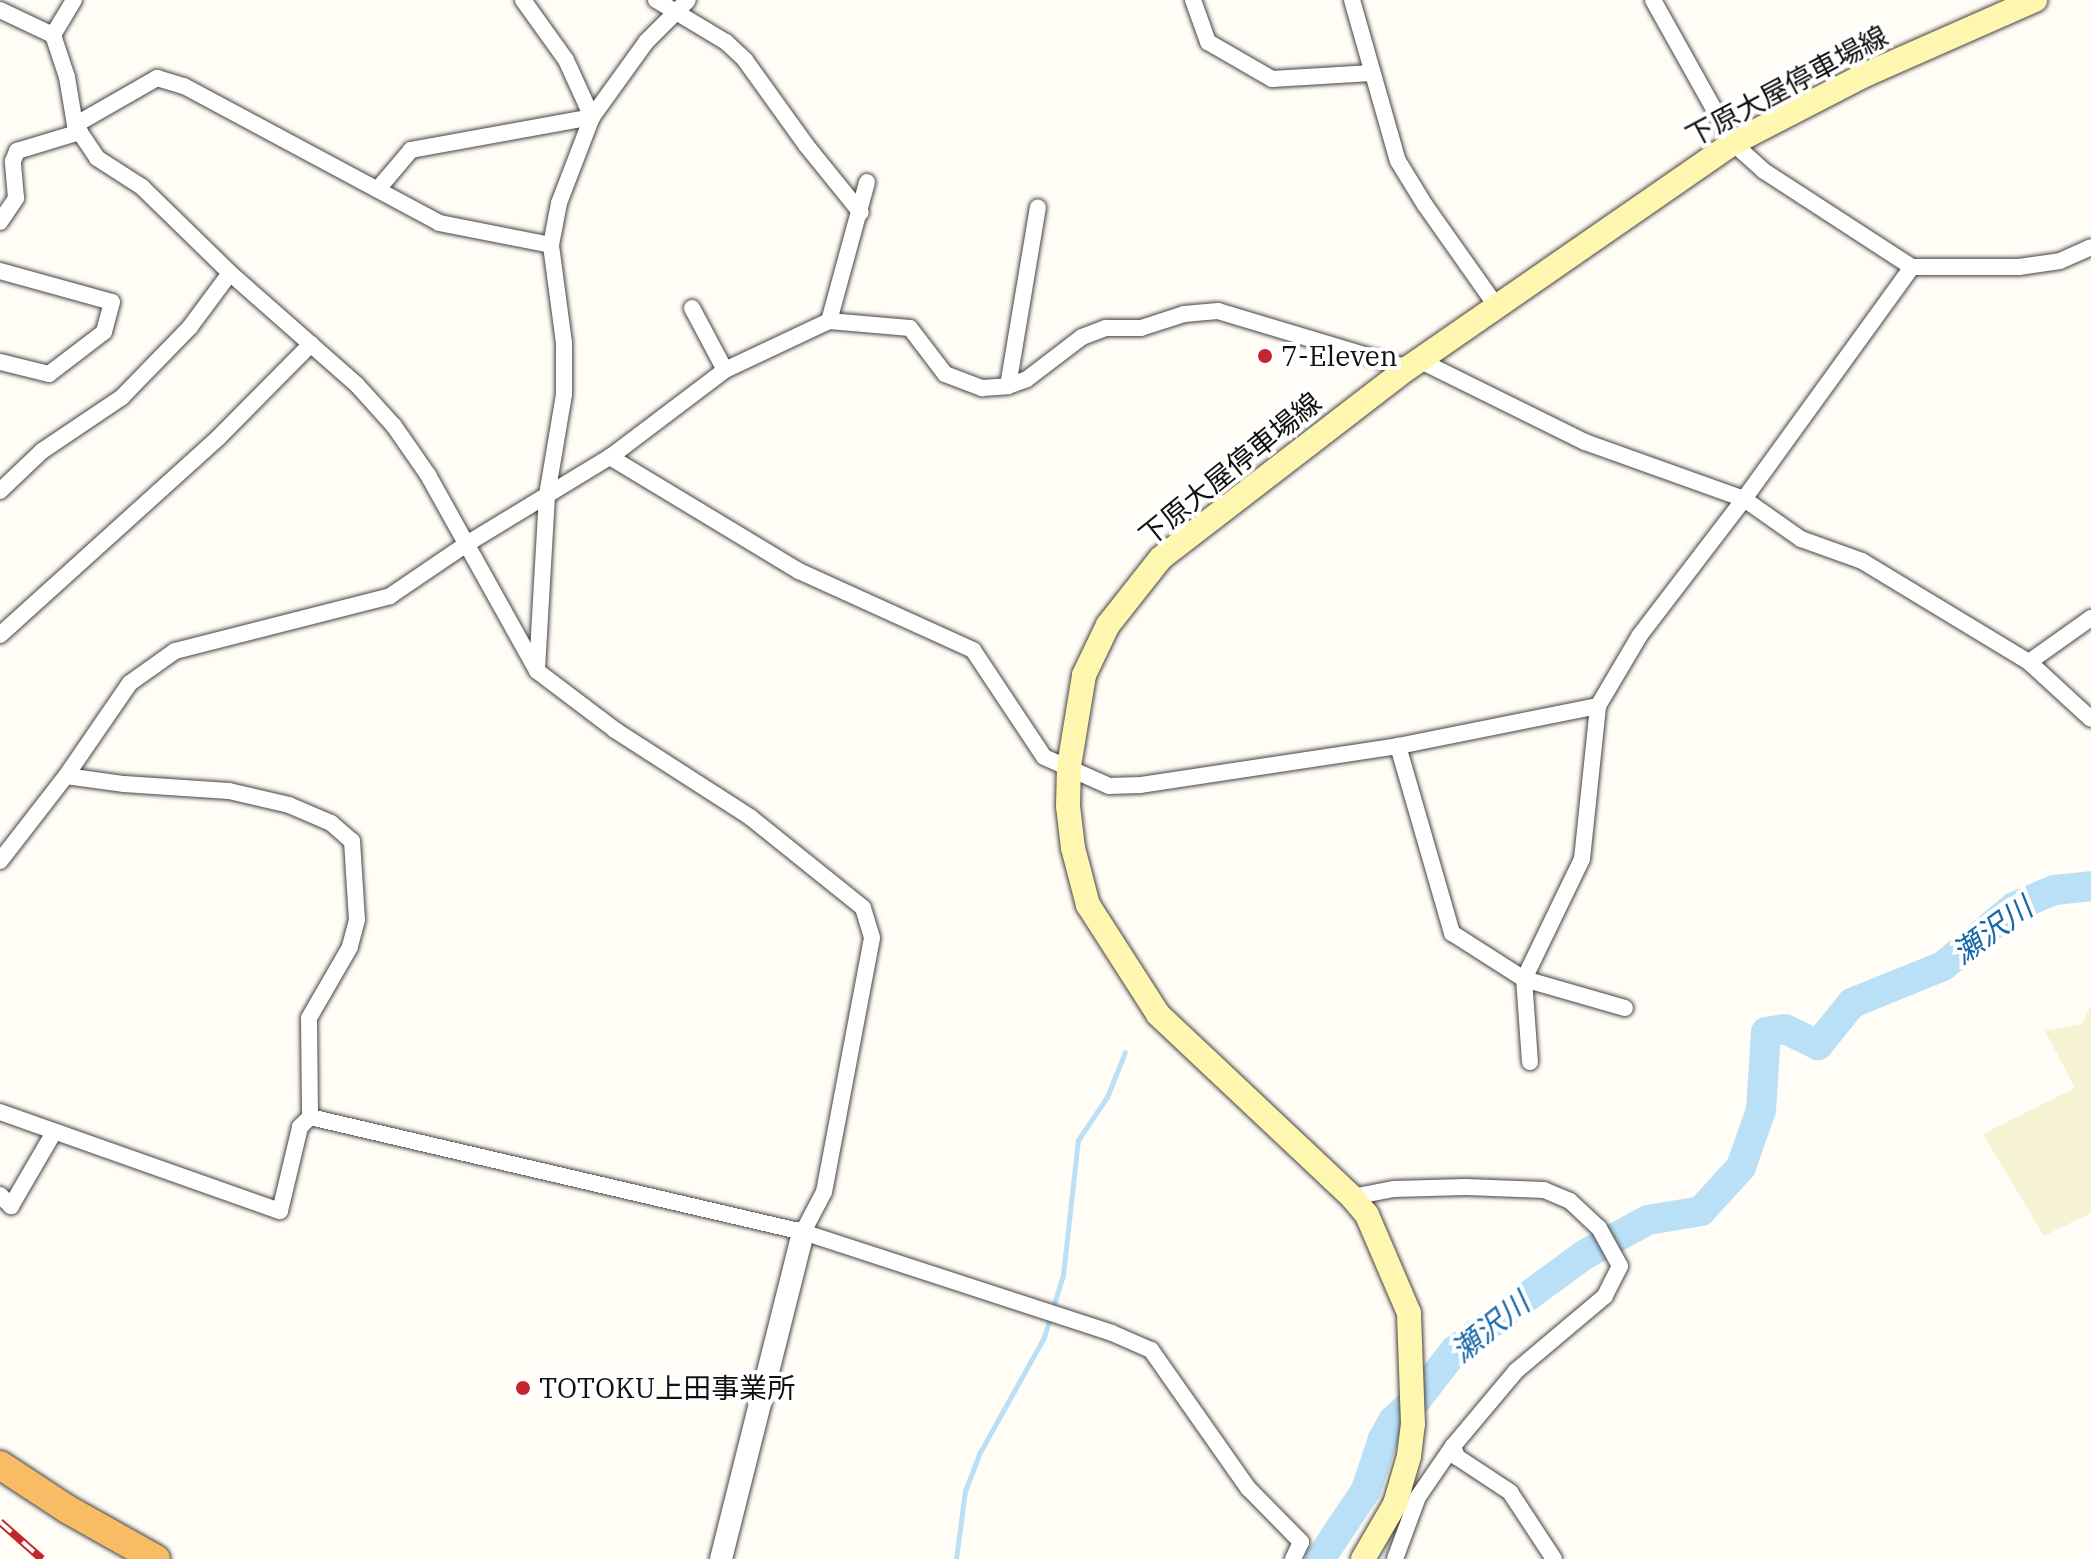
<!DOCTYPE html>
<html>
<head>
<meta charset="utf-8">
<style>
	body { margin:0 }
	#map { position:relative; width:2091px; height:1559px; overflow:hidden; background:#fffdf5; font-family:"IBM Plex Serif","Noto Sans JP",serif }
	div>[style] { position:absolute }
	.farmland>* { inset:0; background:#f6f3d4 }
	.stream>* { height:5px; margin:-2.5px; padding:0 2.5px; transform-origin:2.5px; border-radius:2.5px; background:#b9e0f7 }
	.river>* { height:30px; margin:-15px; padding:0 15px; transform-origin:15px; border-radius:15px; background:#b9e0f7 }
	.roads { filter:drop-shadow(0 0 2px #444) drop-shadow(0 0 2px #444) }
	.minor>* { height:16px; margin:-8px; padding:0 8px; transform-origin:8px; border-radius:8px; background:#fff }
	.tertiary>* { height:22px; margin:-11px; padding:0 11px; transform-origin:11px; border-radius:11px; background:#fff }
	.secondary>* { height:24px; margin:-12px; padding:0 12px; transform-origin:12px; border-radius:12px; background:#fff6b0 }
	.trunk>* { height:28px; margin:-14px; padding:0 14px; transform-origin:14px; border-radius:14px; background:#f7bc64 }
	.rail>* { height:8px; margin-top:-4px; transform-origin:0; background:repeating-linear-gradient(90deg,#fff 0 15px,#c4262e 0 30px); box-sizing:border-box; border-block:2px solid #c4262e }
	.dots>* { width:22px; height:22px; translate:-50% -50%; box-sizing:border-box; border:4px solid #fff; border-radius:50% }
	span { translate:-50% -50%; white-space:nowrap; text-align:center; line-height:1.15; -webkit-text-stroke:8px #fff; paint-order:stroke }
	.street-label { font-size:28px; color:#111 }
	.poi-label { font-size:28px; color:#111 }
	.left { translate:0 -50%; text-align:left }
	.water-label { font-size:30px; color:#1768a6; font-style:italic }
</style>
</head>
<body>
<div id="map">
	<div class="farmland">
		<i style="clip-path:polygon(2091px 1005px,2091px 1213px,2044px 1236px,1983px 1134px,2075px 1088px,2045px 1031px,2082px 1024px)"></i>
	</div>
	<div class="stream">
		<i style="left:956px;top:1559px;width:69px;rotate:-82.5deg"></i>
		<i style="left:965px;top:1491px;width:40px;rotate:-69deg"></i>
		<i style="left:979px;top:1454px;width:134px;rotate:-60.9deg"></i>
		<i style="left:1044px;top:1337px;width:65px;rotate:-73deg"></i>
		<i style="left:1063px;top:1275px;width:136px;rotate:-83.7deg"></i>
		<i style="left:1078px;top:1140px;width:52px;rotate:-56deg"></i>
		<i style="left:1107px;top:1097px;width:48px;rotate:-68.2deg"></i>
	</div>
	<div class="river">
		<i style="left:1320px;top:1559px;width:83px;rotate:-56.3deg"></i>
		<i style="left:1366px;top:1490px;width:54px;rotate:-71.6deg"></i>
		<i style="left:1383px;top:1439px;width:21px;rotate:-61deg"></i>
		<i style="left:1393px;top:1421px;width:33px;rotate:-43deg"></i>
		<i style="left:1417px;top:1399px;width:62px;rotate:-52.2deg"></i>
		<i style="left:1455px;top:1350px;width:160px;rotate:-36.4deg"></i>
		<i style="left:1584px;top:1255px;width:73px;rotate:-28.7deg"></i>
		<i style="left:1648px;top:1220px;width:54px;rotate:-9.6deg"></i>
		<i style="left:1701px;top:1211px;width:59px;rotate:-47.7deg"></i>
		<i style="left:1741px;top:1167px;width:60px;rotate:-70.7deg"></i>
		<i style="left:1761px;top:1110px;width:78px;rotate:-86.3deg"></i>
		<i style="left:1766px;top:1032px;width:19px;rotate:-9deg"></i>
		<i style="left:1785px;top:1029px;width:37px;rotate:26deg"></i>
		<i style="left:1818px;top:1045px;width:54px;rotate:-51deg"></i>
		<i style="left:1852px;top:1003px;width:98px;rotate:-22.1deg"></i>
		<i style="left:1943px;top:966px;width:92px;rotate:-39.7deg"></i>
		<i style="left:2014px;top:907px;width:43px;rotate:-23deg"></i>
		<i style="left:2054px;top:890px;width:37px;rotate:-6deg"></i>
	</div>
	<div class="roads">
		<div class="minor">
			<i style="left:74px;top:0;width:41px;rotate:121deg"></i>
			<i style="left:53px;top:35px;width:44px;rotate:71.6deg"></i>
			<i style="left:67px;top:77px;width:49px;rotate:80.5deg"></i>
			<i style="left:75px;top:125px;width:40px;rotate:56deg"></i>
			<i style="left:97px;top:158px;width:54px;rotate:32.8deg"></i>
			<i style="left:142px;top:187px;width:123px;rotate:44.3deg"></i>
			<i style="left:230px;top:273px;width:169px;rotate:41.4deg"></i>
			<i style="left:357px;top:385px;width:55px;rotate:47.9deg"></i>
			<i style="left:394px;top:426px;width:60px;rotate:55.2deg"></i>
			<i style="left:428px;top:475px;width:224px;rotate:60.9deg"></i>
			<i style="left:537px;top:671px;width:98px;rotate:37.1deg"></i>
			<i style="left:615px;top:730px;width:161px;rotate:32.8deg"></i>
			<i style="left:750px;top:817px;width:145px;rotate:38.8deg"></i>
			<i style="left:863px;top:908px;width:31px;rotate:73deg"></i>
			<i style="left:872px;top:938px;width:258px;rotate:100.7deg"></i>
			<i style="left:824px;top:1192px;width:45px;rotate:117.7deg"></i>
			<i style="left:523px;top:0;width:74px;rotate:54.4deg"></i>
			<i style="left:566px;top:60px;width:63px;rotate:65.5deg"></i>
			<i style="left:656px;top:0;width:82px;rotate:31deg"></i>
			<i style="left:726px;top:42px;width:26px;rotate:43deg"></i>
			<i style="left:745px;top:60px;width:105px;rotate:54.3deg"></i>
			<i style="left:806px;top:145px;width:87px;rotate:51deg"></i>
			<i style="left:1193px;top:0;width:45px;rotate:70.3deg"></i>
			<i style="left:1208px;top:42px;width:74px;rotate:30deg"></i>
			<i style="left:1272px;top:79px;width:100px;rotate:-3.4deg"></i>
			<i style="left:1352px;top:0;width:167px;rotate:74.1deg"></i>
			<i style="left:1398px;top:161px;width:52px;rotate:58.5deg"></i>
			<i style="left:1425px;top:205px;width:125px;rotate:54.8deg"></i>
			<i style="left:1653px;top:0;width:164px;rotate:60.8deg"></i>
			<i style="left:1733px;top:143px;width:42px;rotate:42.1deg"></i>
			<i style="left:1764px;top:171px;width:176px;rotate:33deg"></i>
			<i style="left:1912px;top:267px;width:107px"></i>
			<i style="left:2019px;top:267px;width:41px;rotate:-8.3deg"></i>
			<i style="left:2060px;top:261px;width:34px;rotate:-24deg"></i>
			<i style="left:0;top:10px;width:59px;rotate:25.3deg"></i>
			<i style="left:75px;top:125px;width:95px;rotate:-29.8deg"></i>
			<i style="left:157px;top:78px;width:28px;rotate:17deg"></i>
			<i style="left:184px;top:86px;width:289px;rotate:28.2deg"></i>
			<i style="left:439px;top:223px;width:114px;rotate:11.1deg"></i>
			<i style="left:378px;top:189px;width:51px;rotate:-49.8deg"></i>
			<i style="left:411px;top:150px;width:184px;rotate:-10.3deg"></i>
			<i style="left:0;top:222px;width:29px;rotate:-56deg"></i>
			<i style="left:16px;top:198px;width:37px;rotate:-95deg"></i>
			<i style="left:13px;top:161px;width:11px;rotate:-68deg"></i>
			<i style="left:17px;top:151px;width:66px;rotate:-16.8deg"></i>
			<i style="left:0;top:271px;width:116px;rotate:15.5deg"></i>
			<i style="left:112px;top:302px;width:31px;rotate:105deg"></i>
			<i style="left:104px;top:332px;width:69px;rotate:142.6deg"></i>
			<i style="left:49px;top:374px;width:50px;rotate:-166.2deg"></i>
			<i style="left:692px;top:308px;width:70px;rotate:62deg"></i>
			<i style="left:829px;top:321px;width:144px;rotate:-74.7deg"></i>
			<i style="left:1419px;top:360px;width:185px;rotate:26.3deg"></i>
			<i style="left:1585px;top:442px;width:169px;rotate:19.7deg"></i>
			<i style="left:1744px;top:499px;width:70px;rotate:35.1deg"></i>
			<i style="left:1801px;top:539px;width:65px;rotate:19.8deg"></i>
			<i style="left:1862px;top:561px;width:195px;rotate:31.2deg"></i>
			<i style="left:2029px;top:662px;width:76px;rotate:-35.4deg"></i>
			<i style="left:1008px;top:386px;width:181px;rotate:-80.5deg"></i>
			<i style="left:610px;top:457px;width:221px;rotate:31.1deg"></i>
			<i style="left:799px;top:571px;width:191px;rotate:24.4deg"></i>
			<i style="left:973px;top:650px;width:128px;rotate:56.4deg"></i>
			<i style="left:1044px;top:757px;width:71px;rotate:24deg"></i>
			<i style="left:1109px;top:786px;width:32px;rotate:-2deg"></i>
			<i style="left:1141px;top:785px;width:260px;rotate:-8.6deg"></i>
			<i style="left:1398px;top:746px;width:204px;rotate:-11.3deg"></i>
			<i style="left:0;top:491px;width:58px;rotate:-43.6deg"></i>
			<i style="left:42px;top:451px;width:97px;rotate:-34deg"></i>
			<i style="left:122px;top:397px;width:98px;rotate:-45.8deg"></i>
			<i style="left:190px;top:327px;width:67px;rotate:-53.5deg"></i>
			<i style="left:0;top:635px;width:295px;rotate:-42.1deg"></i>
			<i style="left:219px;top:437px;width:131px;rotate:-45.3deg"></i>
			<i style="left:2029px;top:662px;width:84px;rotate:42.6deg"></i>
			<i style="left:537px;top:669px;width:174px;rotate:-86.7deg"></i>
			<i style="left:547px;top:495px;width:102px;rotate:-80.4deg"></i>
			<i style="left:564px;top:394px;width:51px;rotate:-90deg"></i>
			<i style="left:564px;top:343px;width:99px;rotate:-97.6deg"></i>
			<i style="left:551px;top:245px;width:43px;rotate:-79.2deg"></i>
			<i style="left:559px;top:203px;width:92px;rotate:-69deg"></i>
			<i style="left:592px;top:117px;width:92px;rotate:-54.2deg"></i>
			<i style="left:646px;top:42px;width:59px;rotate:-45deg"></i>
			<i style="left:1398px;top:746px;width:195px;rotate:73.9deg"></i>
			<i style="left:1452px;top:933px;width:85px;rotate:32.6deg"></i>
			<i style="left:1524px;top:979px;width:105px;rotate:16deg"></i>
			<i style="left:66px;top:776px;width:59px;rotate:7.9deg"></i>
			<i style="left:124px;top:784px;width:105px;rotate:3.8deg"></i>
			<i style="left:229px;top:791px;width:62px;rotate:13.1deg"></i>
			<i style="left:289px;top:805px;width:46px;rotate:23.2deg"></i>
			<i style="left:331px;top:823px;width:28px;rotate:41deg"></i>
			<i style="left:352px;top:841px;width:79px;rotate:86.4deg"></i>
			<i style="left:357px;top:920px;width:28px;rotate:105deg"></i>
			<i style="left:350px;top:947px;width:82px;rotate:120deg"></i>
			<i style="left:309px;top:1018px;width:99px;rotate:89.4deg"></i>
			<i style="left:310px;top:1117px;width:506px;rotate:13.13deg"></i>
			<i style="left:803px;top:1232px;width:325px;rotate:18.1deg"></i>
			<i style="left:1112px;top:1333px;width:43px;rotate:23.6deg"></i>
			<i style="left:1151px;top:1350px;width:169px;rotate:54.9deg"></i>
			<i style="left:1248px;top:1488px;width:76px;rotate:45.5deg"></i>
			<i style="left:1301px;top:1542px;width:19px;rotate:115deg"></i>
			<i style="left:0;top:861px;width:108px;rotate:-52.2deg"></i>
			<i style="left:66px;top:776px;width:113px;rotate:-55.5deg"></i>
			<i style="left:130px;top:683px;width:55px;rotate:-35.4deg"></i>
			<i style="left:175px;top:651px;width:222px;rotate:-14.3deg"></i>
			<i style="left:390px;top:596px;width:91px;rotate:-34.2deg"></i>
			<i style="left:465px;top:545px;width:170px;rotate:-31.3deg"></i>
			<i style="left:610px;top:457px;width:144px;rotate:-37.1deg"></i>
			<i style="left:725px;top:370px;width:115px;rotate:-25.2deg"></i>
			<i style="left:829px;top:321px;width:81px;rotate:4.9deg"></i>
			<i style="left:910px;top:328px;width:58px;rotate:52.7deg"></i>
			<i style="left:945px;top:374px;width:40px;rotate:21deg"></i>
			<i style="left:982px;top:388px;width:26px;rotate:-4deg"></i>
			<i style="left:1008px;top:386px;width:20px;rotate:-20deg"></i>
			<i style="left:1027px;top:379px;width:69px;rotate:-37.4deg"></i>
			<i style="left:1082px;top:337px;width:26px;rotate:-21deg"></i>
			<i style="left:1106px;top:328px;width:35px"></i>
			<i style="left:1141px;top:328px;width:45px;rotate:-18deg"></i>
			<i style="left:1184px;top:314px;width:34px;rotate:-5deg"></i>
			<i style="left:1218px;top:311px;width:198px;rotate:16.7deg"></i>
			<i style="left:1530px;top:1062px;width:83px;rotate:-94.1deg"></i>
			<i style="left:1524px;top:979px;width:133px;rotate:-64.2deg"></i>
			<i style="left:1582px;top:859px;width:154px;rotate:-84deg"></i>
			<i style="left:1598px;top:706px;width:82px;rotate:-59.4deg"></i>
			<i style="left:1640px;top:635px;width:171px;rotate:-52.6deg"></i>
			<i style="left:1744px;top:499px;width:286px;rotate:-54.1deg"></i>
			<i style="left:0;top:1112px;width:297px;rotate:19.5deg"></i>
			<i style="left:280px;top:1211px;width:86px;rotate:-76.6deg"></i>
			<i style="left:300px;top:1127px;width:14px;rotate:-45deg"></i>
			<i style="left:0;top:1195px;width:16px;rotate:45deg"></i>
			<i style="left:11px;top:1206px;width:86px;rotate:-59.8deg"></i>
			<i style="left:1352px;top:1197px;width:43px;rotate:-10.8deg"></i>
			<i style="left:1394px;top:1189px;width:72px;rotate:-1.6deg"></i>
			<i style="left:1466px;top:1187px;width:78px;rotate:2.2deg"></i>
			<i style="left:1544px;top:1190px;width:28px;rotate:23deg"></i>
			<i style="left:1570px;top:1201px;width:40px;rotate:43deg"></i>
			<i style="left:1599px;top:1228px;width:43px;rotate:61.1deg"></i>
			<i style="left:1620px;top:1266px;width:34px;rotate:117deg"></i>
			<i style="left:1605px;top:1296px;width:116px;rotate:139.9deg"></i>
			<i style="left:1516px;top:1371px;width:98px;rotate:130deg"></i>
			<i style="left:1453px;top:1446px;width:62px;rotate:124.5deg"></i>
			<i style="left:1418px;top:1497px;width:66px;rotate:110.4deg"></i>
			<i style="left:1453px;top:1446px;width:12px;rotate:70deg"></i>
			<i style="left:1457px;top:1457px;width:64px;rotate:33.4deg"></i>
			<i style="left:1510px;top:1492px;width:80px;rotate:56.7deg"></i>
		</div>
		<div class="tertiary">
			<i style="left:721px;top:1559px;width:337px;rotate:-75.9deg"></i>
		</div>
		<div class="secondary">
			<i style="left:1363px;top:1559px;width:64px;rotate:-59.8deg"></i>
			<i style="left:1395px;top:1504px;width:50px;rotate:-73.7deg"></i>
			<i style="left:1409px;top:1456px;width:32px;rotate:-83deg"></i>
			<i style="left:1413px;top:1424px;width:111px;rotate:-92.1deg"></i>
			<i style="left:1409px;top:1313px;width:107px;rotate:-113.2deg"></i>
			<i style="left:1367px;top:1215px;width:23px;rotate:-130deg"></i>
			<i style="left:1352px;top:1197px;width:267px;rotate:-136.7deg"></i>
			<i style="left:1158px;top:1014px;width:130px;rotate:-122.7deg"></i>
			<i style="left:1088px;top:905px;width:59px;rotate:-104.7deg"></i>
			<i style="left:1073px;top:848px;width:42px;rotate:-96.8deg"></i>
			<i style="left:1068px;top:806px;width:40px;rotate:-88.6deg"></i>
			<i style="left:1069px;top:766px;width:92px;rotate:-80.6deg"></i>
			<i style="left:1084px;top:675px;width:55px;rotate:-64.4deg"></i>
			<i style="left:1108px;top:625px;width:85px;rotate:-51.7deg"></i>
			<i style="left:1161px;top:558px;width:312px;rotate:-37.6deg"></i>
			<i style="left:1408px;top:368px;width:395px;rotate:-34.7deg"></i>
			<i style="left:1733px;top:143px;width:148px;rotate:-27.3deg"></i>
			<i style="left:1865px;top:75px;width:186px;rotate:-23.8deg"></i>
		</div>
		<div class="trunk">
			<i style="left:0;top:1465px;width:80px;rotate:33.3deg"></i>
			<i style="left:67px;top:1509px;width:102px;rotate:29.3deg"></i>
		</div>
	</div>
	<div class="rail">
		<i style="left:0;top:1522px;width:56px;rotate:41.4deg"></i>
	</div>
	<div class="dots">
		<i style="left:1265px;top:356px;background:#c4262e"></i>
		<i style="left:523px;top:1388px;background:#c4262e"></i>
	</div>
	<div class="street-label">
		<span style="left:1787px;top:86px;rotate:-28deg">下原大屋停車場線</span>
		<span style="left:1230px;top:469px;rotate:-39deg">下原大屋停車場線</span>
	</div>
	<div class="poi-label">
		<span class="left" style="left:1281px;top:356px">7-Eleven</span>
		<span class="left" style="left:539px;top:1388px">TOTOKU上田事業所</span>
	</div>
	<div class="water-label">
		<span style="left:1992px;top:930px;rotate:-36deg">瀬沢川</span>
		<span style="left:1490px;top:1327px;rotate:-39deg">瀬沢川</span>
	</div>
</div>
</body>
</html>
